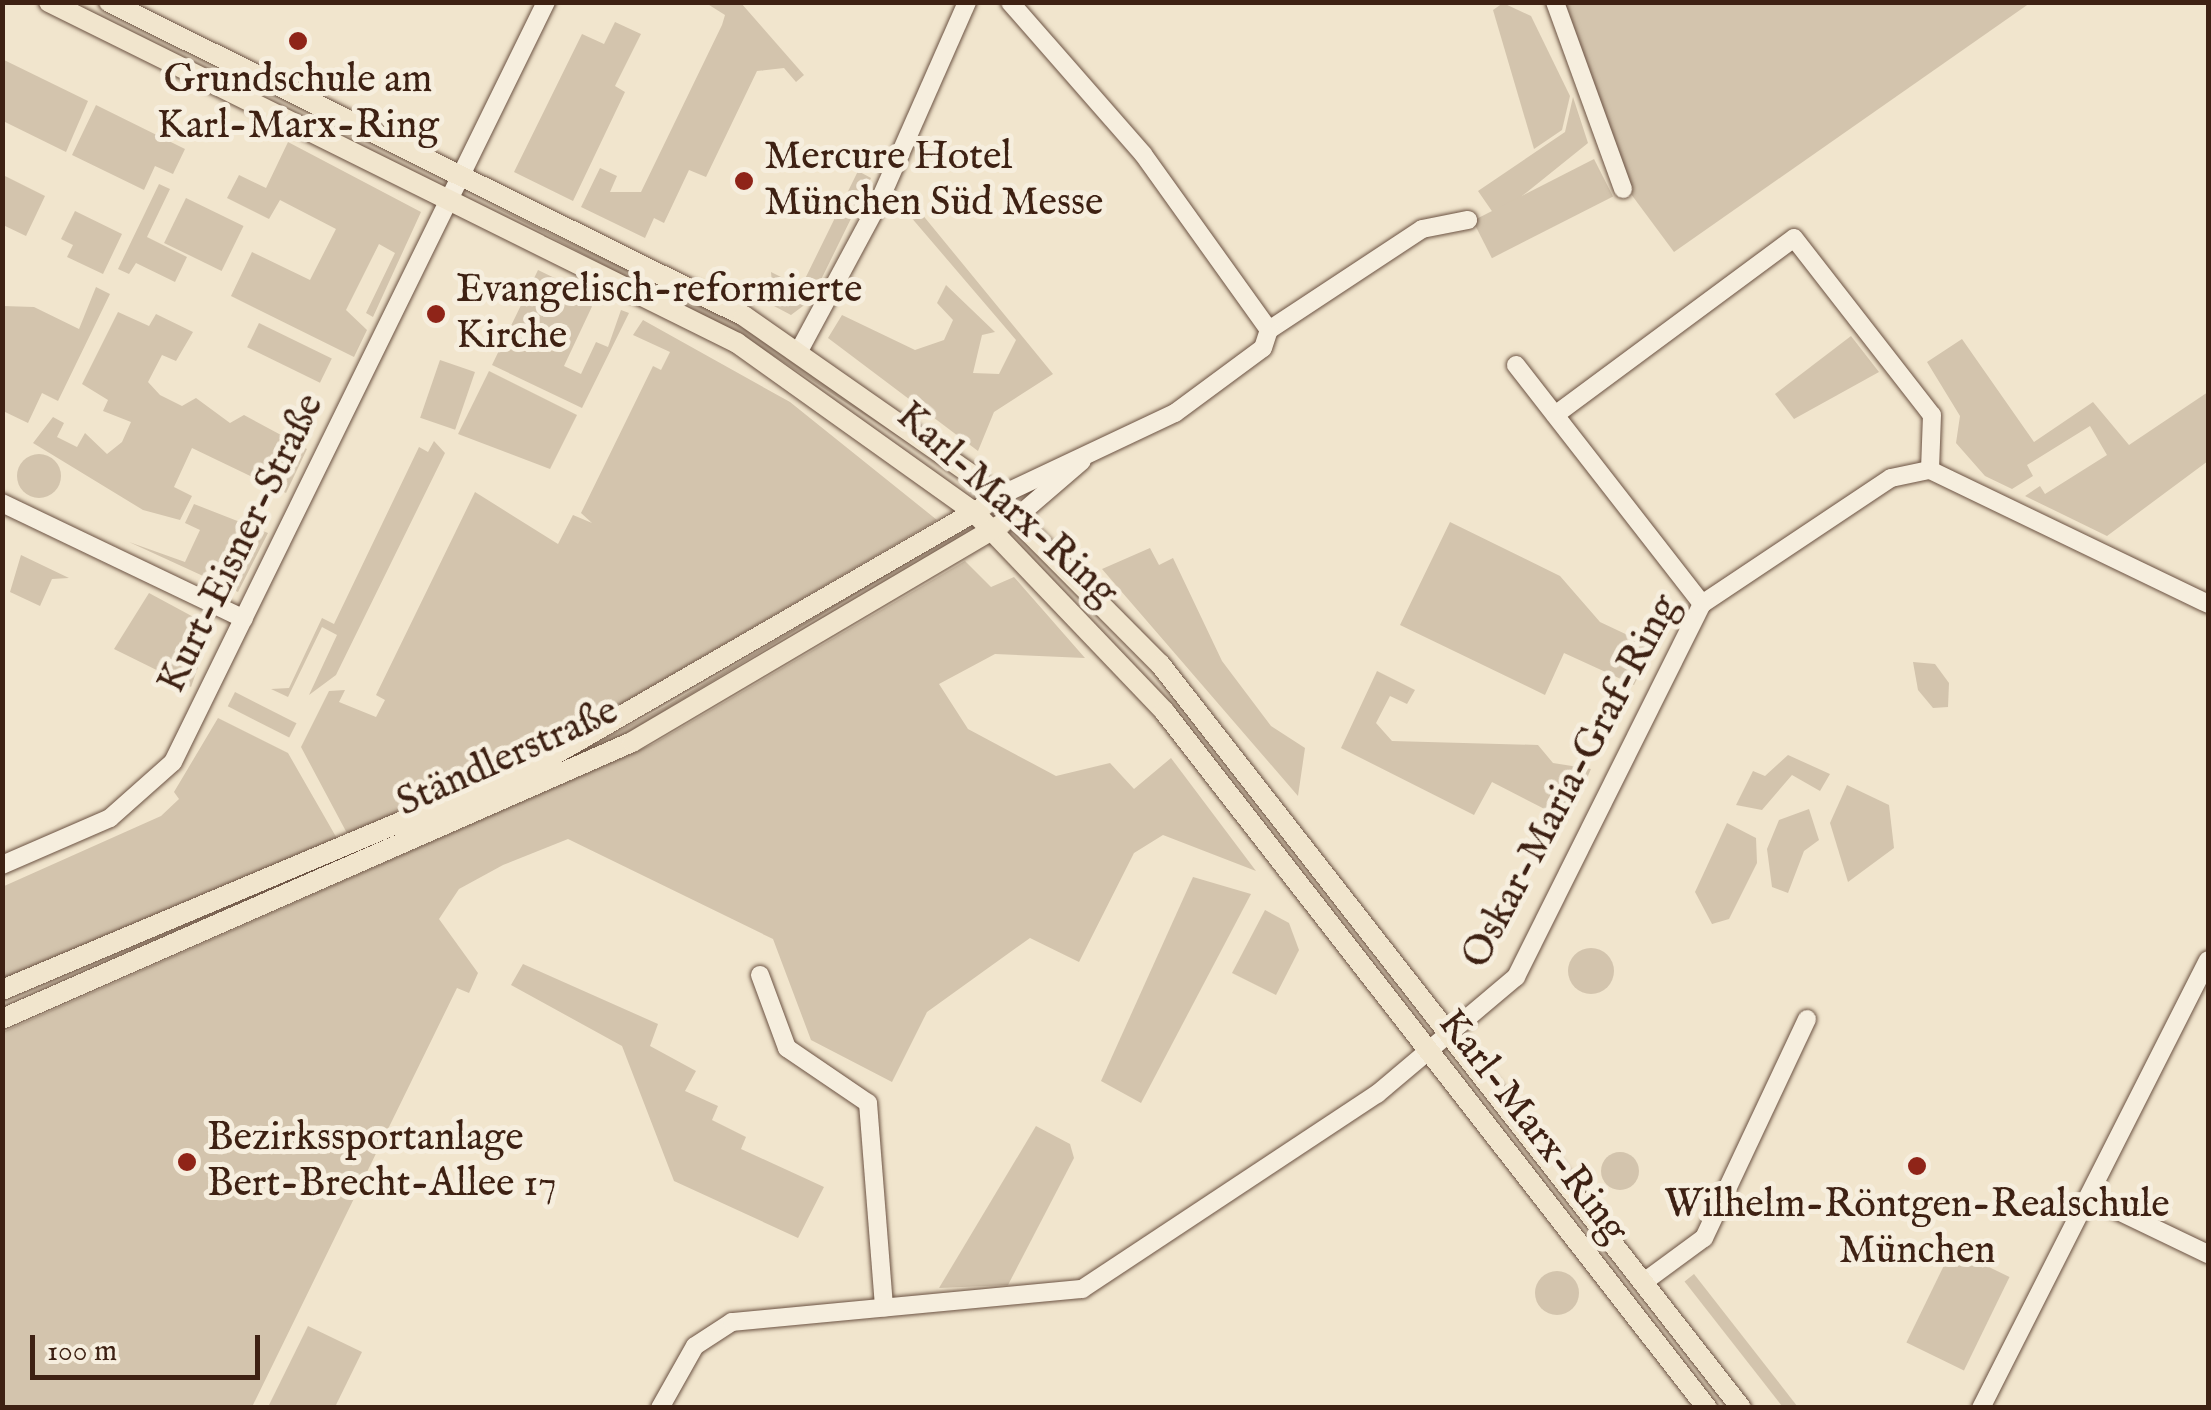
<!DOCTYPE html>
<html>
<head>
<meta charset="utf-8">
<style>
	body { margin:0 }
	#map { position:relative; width:2211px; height:1410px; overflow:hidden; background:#f1e5cd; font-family:"IM FELL English",serif }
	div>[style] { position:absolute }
	.green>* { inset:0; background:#d3c4ad; transform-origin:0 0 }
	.round { border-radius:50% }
	.roads { filter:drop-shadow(0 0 2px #6b5242) drop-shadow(0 0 2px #6b5242) }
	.minor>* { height:18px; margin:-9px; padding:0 9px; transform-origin:9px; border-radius:9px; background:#f6eede }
	.major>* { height:20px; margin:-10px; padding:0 10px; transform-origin:10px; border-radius:10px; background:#f1e5cd }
	.dots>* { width:28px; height:28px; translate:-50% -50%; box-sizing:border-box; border:5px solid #f6eede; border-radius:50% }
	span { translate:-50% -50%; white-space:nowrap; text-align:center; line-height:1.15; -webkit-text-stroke:10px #f6eede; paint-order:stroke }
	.poi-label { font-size:40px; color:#3e2113 }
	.left { translate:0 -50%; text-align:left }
	.street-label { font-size:40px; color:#3e2113 }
	.frame { position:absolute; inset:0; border:5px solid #3e2113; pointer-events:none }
	.scale { position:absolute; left:30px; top:1335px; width:230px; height:45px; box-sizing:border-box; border:5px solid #3e2113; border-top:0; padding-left:12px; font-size:30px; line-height:35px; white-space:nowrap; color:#3e2113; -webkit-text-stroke:8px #f6eede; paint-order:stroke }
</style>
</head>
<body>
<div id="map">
	<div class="green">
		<i style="clip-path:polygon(706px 3px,741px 3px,804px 75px,796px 82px,784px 68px,757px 71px,706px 177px,689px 170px,664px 223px,654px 218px,645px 238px,581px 207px,600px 168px,617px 176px,610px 192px,641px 192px,722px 25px,725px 15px)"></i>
		<i style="clip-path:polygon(1503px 3px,1531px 16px,1570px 96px,1562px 130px,1534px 149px,1493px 10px)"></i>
		<i style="clip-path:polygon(1562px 3px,2030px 3px,1674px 252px,1628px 190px)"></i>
		<i style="clip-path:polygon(615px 22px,641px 34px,615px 86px,625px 92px,573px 201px,514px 172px,582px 34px,604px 44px)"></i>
		<i style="clip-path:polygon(2px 59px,88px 101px,66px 152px,3px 121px)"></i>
		<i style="clip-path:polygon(1573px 97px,1588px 143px,1496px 217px,1478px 191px,1565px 132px)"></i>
		<i style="clip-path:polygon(96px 105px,185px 149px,173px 174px,155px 166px,144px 190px,72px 155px)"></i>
		<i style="clip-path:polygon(288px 142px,421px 212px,373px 317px,366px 313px,395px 253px,379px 244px,346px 310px,367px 330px,354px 357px,231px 296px,252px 252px,310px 280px,336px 229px,280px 200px,269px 219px,227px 198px,239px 175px,266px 188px)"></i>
		<i style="left:1594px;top:159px;width:42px;height:136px;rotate:63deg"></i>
		<i style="clip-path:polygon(858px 171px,871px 178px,811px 300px,791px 315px,774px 306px,771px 272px,801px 287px)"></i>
		<i style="clip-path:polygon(3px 175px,45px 196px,26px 236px,3px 225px)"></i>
		<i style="clip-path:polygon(159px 184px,170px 189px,147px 237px,187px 257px,175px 282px,136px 263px,129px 274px,118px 269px)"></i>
		<i style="clip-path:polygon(903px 191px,1053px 374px,994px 412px,978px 451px,828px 338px,842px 315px,915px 350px,944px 340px,953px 320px,937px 303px,946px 285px,995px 332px,982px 335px,973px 373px,999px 374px,1016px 340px,898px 202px)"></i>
		<i style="left:186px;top:198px;width:64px;height:50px;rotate:26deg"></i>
		<i style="clip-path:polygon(485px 202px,737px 322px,962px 478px,771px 354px)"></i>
		<i style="clip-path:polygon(75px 211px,122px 234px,103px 274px,67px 257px,73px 245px,61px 239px)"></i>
		<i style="clip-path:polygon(538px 270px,596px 298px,564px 366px,581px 374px,596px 342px,608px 347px,621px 310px,629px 313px,582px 408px,492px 365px)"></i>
		<i style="clip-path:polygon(96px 287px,110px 294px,58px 401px,42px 393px,28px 423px,3px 411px,3px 306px,34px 307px,79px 329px)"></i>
		<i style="clip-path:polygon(118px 312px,149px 326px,156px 314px,193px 332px,176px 361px,162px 355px,148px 382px,160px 395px,182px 406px,196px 398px,230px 423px,244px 415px,307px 449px,286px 493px,192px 448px,174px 487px,192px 496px,180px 520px,143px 510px,33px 443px,53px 417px,64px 423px,57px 437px,77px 447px,85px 433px,107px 454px,122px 442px,131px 422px,103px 411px,108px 400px,82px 384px)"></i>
		<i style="clip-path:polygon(643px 320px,790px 402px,937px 520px,532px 756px,349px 837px,301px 747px,329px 691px,345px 690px,339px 702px,376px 717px,385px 700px,376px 695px,475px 492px,558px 544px,573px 515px,592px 523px,581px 513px,653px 366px,661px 370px,670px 352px,633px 335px)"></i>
		<i style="left:259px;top:323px;width:81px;height:27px;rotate:26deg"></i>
		<i style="clip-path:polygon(1851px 336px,1879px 372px,1794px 419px,1775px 394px)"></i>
		<i style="clip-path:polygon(1962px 339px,2034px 442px,2093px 402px,2129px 445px,2208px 392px,2208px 461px,2107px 536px,2025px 496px,2040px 486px,2045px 494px,2107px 455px,2090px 426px,2027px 465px,2033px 476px,2012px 489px,1985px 476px,1956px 443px,1960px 416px,1927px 362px)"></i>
		<i style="left:440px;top:360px;width:37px;height:61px;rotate:19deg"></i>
		<i style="clip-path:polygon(489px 371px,577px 415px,550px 469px,458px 434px)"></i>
		<i style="clip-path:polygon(434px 441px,445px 453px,336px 675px,309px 695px,337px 635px,322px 627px,288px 697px,271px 689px,289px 688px,322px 618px,334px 624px,419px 447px,428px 452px)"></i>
		<i class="round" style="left:17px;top:454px;width:44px;height:44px"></i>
		<i style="clip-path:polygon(194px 504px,268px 533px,238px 592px,129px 542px,185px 562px,200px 530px,185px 523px)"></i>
		<i style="clip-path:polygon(1450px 522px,1560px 576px,1600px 622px,1653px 647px,1634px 685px,1564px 653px,1545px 695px,1400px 625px)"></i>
		<i style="clip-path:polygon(953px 535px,611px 743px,544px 771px,664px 707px)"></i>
		<i style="clip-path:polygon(1150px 548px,1159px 565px,1173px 558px,1222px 661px,1271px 726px,1305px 748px,1298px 796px,1102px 569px)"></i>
		<i style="clip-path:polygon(21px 555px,69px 578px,52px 579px,40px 606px,10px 592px)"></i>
		<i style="clip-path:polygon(965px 561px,991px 587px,1014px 577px,1085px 658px,995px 654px,939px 684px,968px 729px,1056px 776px,1110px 763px,1134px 789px,1171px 758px,1256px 871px,1163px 835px,1134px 853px,1079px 962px,1030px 938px,927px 1012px,892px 1082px,811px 1040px,773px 939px,568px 839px,503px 865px,459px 889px,439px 919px,478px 973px,469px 993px,457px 988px,252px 1407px,3px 1407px,3px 1032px,653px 744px)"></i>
		<i style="clip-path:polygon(149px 593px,212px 627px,191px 687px,114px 649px)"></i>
		<i style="clip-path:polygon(1913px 662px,1935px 664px,1949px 683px,1948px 707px,1933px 708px,1918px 690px)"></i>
		<i style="clip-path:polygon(1377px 671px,1415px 690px,1407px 704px,1390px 696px,1376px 723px,1392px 741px,1538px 745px,1553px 763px,1591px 769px,1568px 821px,1492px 782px,1474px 815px,1341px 748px)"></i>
		<i style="left:235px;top:692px;width:69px;height:16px;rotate:27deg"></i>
		<i style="clip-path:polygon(218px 718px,288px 753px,339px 842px,3px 982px,2px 887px,161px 816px,179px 799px,174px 792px)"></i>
		<i style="clip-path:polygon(1788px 755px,1830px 774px,1820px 791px,1792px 775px,1762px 810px,1736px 805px,1753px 771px,1765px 776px)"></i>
		<i style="clip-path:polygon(1847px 785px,1889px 805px,1894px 848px,1848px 882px,1830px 823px)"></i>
		<i style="clip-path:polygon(1809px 809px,1819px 840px,1804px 851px,1788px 893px,1772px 887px,1767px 849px,1779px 820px)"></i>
		<i style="clip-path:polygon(1727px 823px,1756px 838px,1757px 863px,1729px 919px,1712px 924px,1695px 892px)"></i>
		<i style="clip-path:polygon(1193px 877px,1251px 894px,1141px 1103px,1101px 1081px)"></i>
		<i style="clip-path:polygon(1265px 910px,1289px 923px,1299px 950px,1276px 995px,1232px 973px)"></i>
		<i class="round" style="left:1568px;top:948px;width:46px;height:46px"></i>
		<i style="clip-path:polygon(523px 964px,658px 1024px,650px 1046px,696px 1071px,685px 1091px,718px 1106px,712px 1120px,746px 1137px,741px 1149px,824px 1187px,798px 1238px,674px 1181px,622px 1046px,511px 985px)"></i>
		<i style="clip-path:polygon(1036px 1126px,1070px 1144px,1074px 1158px,1008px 1285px,939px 1288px)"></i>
		<i class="round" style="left:1601px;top:1152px;width:38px;height:38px"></i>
		<i style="left:1952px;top:1249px;width:64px;height:104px;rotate:26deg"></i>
		<i class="round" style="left:1535px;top:1271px;width:44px;height:44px"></i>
		<i style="left:1694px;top:1274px;width:169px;height:12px;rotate:52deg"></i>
		<i style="clip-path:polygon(308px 1326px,362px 1352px,335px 1407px,268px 1407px)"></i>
	</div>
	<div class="roads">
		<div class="minor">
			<i style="left:1555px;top:2px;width:199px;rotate:70deg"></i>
			<i style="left:1269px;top:330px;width:183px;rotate:-33.4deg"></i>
			<i style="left:1422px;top:229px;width:47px;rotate:-11.1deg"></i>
			<i style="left:800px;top:349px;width:165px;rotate:-61.7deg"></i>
			<i style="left:878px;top:204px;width:221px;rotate:-66.2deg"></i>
			<i style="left:1516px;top:365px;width:303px;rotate:52.1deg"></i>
			<i style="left:1555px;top:415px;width:297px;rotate:-36.5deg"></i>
			<i style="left:1794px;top:238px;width:224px;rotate:52.1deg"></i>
			<i style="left:1932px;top:415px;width:55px;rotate:92.1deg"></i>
			<i style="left:997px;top:497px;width:197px;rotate:-25.3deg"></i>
			<i style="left:1175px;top:413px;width:109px;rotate:-36.5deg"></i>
			<i style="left:1263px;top:348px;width:19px;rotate:-72deg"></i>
			<i style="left:1269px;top:330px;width:216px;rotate:-125.6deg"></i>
			<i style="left:1143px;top:154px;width:202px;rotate:-131.2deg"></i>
			<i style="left:2px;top:503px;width:268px;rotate:25.6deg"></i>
			<i style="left:1018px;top:516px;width:84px;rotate:-40.7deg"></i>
			<i style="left:2px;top:865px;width:118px;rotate:-23.5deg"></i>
			<i style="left:110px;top:818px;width:84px;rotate:-41.6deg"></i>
			<i style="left:173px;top:762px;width:847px;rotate:-63.86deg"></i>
			<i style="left:760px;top:975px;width:78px;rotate:69.7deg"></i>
			<i style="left:787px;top:1048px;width:98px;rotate:34.2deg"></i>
			<i style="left:868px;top:1103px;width:205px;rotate:85.5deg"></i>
			<i style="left:2089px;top:1197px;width:132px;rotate:25.6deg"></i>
			<i style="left:1644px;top:1282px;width:74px;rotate:-36.3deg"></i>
			<i style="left:1704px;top:1238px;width:242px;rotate:-64.8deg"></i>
			<i style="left:660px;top:1408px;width:71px;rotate:-60.6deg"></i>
			<i style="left:695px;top:1346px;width:44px;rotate:-33deg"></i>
			<i style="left:732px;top:1322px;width:352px;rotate:-5.4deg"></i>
			<i style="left:1082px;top:1289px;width:354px;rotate:-33.5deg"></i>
			<i style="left:1377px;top:1094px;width:182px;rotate:-40.1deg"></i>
			<i style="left:1516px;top:977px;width:417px;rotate:-63.5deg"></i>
			<i style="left:1702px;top:604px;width:227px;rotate:-33.7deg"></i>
			<i style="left:1891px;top:478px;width:40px;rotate:-12deg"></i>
			<i style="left:1930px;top:470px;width:309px;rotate:25.7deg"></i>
			<i style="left:1981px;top:1408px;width:502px;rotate:-63.13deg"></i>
		</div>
		<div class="major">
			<i style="left:49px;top:2px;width:768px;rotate:26.36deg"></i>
			<i style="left:737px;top:343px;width:292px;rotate:35.5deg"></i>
			<i style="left:975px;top:513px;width:274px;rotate:46.3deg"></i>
			<i style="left:1164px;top:711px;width:884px;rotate:52.08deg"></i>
			<i style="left:109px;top:2px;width:708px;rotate:26.31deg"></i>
			<i style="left:744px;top:316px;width:279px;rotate:34.9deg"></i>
			<i style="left:973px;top:476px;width:265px;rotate:45.2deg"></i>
			<i style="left:1160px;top:664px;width:944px;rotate:52.01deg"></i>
			<i style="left:2px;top:990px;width:582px;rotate:-22.86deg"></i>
			<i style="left:538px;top:764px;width:514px;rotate:-30.01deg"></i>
			<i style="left:2px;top:1019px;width:688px;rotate:-23.73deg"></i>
			<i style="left:632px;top:742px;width:429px;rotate:-30.5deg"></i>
		</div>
	</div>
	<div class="dots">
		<i style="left:298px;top:41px;background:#8f2418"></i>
		<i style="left:744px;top:181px;background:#8f2418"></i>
		<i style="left:436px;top:314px;background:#8f2418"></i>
		<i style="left:187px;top:1162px;background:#8f2418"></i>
		<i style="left:1917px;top:1166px;background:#8f2418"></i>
	</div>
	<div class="poi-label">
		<span style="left:298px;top:104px">Grundschule am<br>Karl-Marx-Ring</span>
		<span class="left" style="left:764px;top:181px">Mercure Hotel<br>München Süd Messe</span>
		<span class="left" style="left:456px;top:314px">Evangelisch-reformierte<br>Kirche</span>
		<span class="left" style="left:207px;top:1162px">Bezirkssportanlage<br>Bert-Brecht-Allee 17</span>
		<span style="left:1917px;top:1229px">Wilhelm-Röntgen-Realschule<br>München</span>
	</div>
	<div class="street-label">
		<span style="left:1006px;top:505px;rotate:42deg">Karl-Marx-Ring</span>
		<span style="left:242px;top:544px;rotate:-64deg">Kurt-Eisner-Straße</span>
		<span style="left:508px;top:758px;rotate:-24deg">Ständlerstraße</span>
		<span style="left:1572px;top:782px;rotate:-62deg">Oskar-Maria-Graf-Ring</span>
		<span style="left:1532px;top:1127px;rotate:52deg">Karl-Marx-Ring</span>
	</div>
	<div class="frame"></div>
	<div class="scale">100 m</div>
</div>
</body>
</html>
